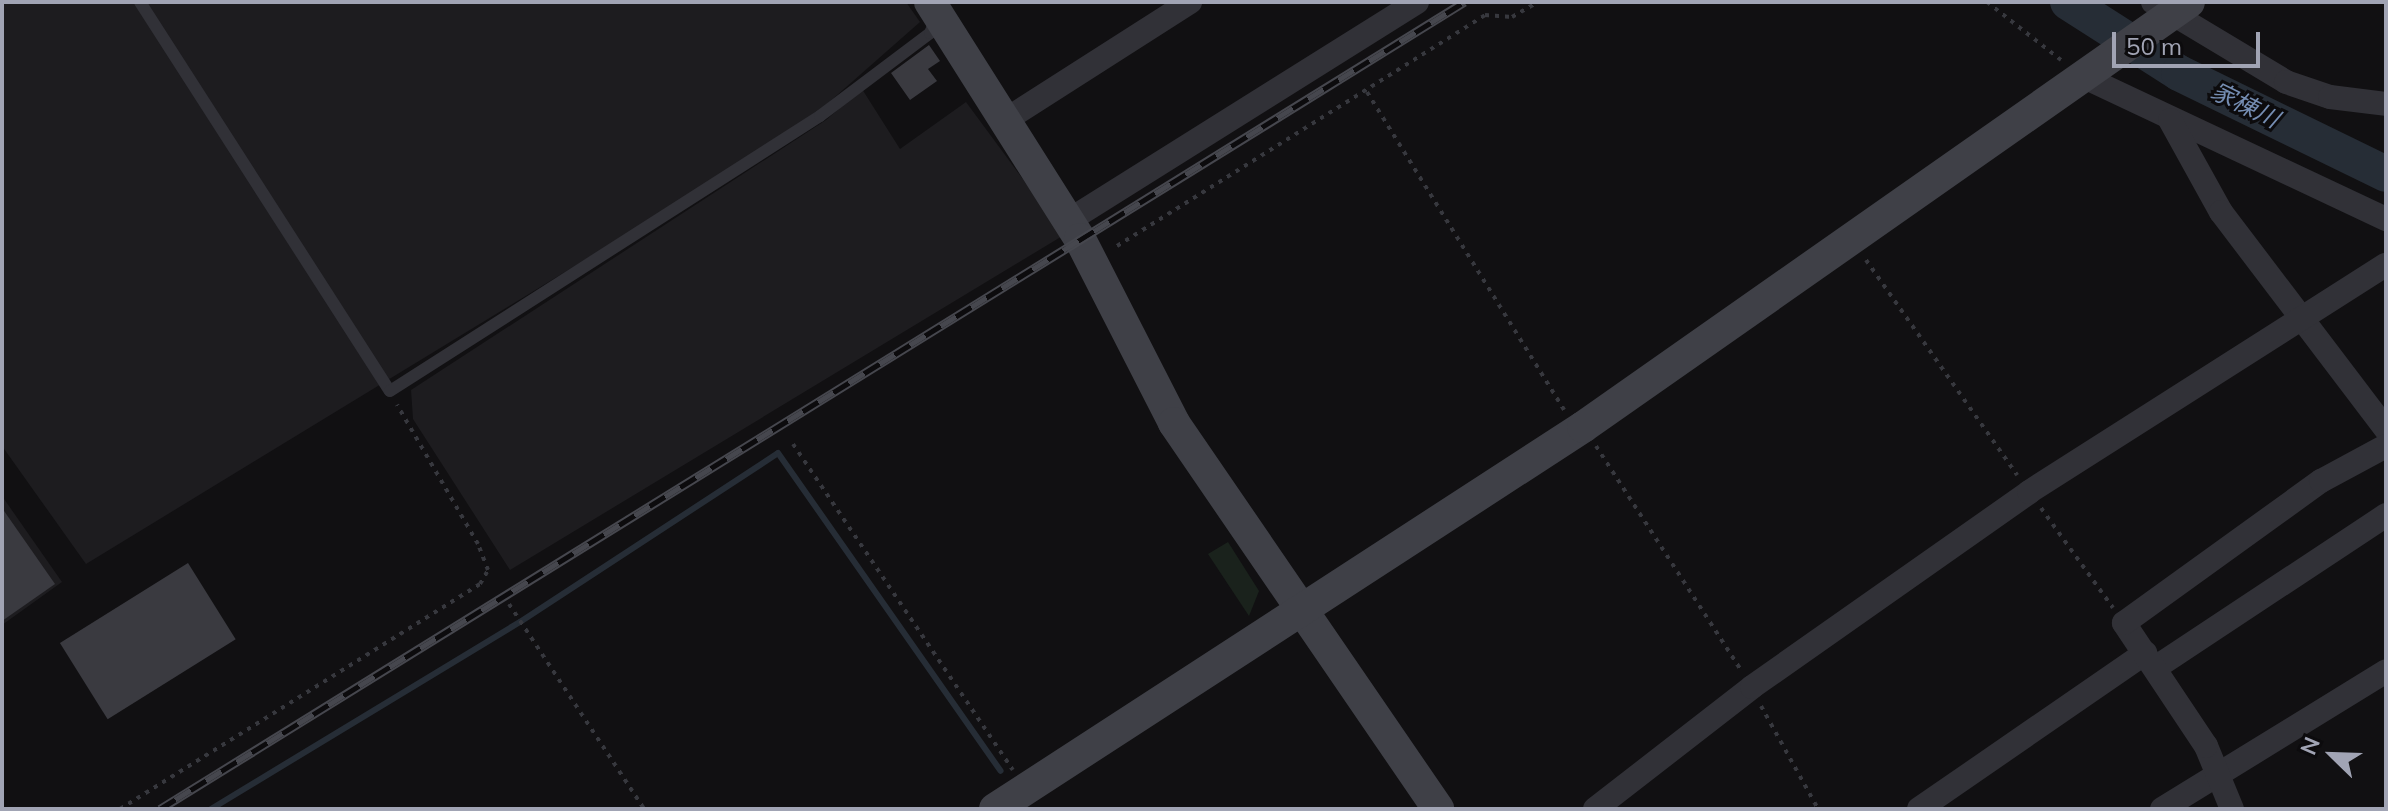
<!DOCTYPE html>
<html>
<head>
<meta charset="utf-8">
<style>
	body { margin:0 }
	#map { position:relative; width:2388px; height:811px; overflow:hidden; background:#111012; font-family:Mulish,"Noto Sans JP",sans-serif }
	div>[style] { position:absolute }
	.built>* { inset:0; background:#1d1c1f }
	.green>* { inset:0; background:#1a221c }
	.stream>* { height:6px; margin:-3px; padding:0 3px; transform-origin:3px; border-radius:3px; background:#262d36 }
	.river>* { height:36px; margin:-18px; padding:0 18px; transform-origin:18px; border-radius:18px; background:#262d36 }
	.building>* { inset:0; background:#3a3a40; transform-origin:0 0 }
	.path>* { height:4px; margin-top:-2px; transform-origin:0; background:repeating-linear-gradient(90deg,#37383e 0 4px,transparent 0 10px) }
	.lane>* { height:12px; margin:-6px; padding:0 6px; transform-origin:6px; border-radius:6px; background:#313137 }
	.street>* { height:24px; margin:-12px; padding:0 12px; transform-origin:12px; border-radius:12px; background:#313137 }
	.secondary>* { height:32px; margin:-16px; padding:0 16px; transform-origin:16px; border-radius:16px; background:#3f4047 }
	.rail>* { height:9px; margin-top:-4.5px; transform-origin:0; background:repeating-linear-gradient(90deg,#0c0b0d 0 18px,#46474e 0 36px); box-sizing:border-box; border-block:2px solid #46474e }
	span { translate:-50% -50%; white-space:nowrap; text-align:center; line-height:1.15; -webkit-text-stroke:6px #0c0b0d; paint-order:stroke }
	.water-label { font-size:24px; color:#758db2; font-style:italic }
	.frame { position:absolute; inset:0; border:4px solid #a1a4b4; pointer-events:none }
	.north { position:absolute; left:2292px; top:715px; width:80px; height:80px; -webkit-text-stroke:6px #0c0b0d; paint-order:stroke; rotate:293deg; font-size:22px; font-weight:700; line-height:32px; text-align:center; color:#a1a4b4 }
	.north::after { content:''; display:block; margin:auto; width:28px; height:36px; background:#a1a4b4; clip-path:polygon(50% 0,100% 100%,50% 72%,0 100%) }
	.scale { position:absolute; left:2112px; top:32px; width:148px; height:36px; box-sizing:border-box; border:4px solid #a1a4b4; border-top:0; padding-left:10px; font-size:24px; line-height:28px; white-space:nowrap; color:#a1a4b4; -webkit-text-stroke:6px #0c0b0d; paint-order:stroke }
</style>
</head>
<body>
<div id="map">
	<div class="built">
		<i style="clip-path:polygon(2px 2px,906px 2px,920px 22px,819px 111px,696px 192px,86px 564px,2px 446px)"></i>
		<i style="clip-path:polygon(862px 89px,900px 149px,966px 102px,1064px 235px,510px 570px,413px 419px,411px 390px,826px 120px)"></i>
		<i style="clip-path:polygon(2px 496px,62px 582px,2px 625px)"></i>
	</div>
	<div class="green">
		<i style="clip-path:polygon(1228px 542px,1259px 591px,1249px 616px,1208px 554px)"></i>
	</div>
	<div class="stream">
		<i style="left:211px;top:809px;width:361px;rotate:-31.2deg"></i>
		<i style="left:520px;top:622px;width:308px;rotate:-33.2deg"></i>
		<i style="left:778px;top:453px;width:388px;rotate:55deg"></i>
	</div>
	<div class="river">
		<i style="left:2068px;top:2px;width:132px;rotate:32.6deg"></i>
		<i style="left:2179px;top:73px;width:230px;rotate:26deg"></i>
	</div>
	<div class="building">
		<i style="clip-path:polygon(929px 45px,940px 61px,928px 69px,937px 81px,910px 100px,891px 73px)"></i>
		<i style="clip-path:polygon(2px 508px,55px 584px,2px 621px)"></i>
		<i style="left:188px;top:563px;width:90px;height:151px;rotate:58deg"></i>
	</div>
	<div class="path">
		<i style="left:1987px;top:2px;width:94px;rotate:38.1deg"></i>
		<i style="left:1367px;top:92px;width:374px;rotate:58.2deg"></i>
		<i style="left:1117px;top:246px;width:434px;rotate:-32.1deg"></i>
		<i style="left:1485px;top:15px;width:27px;rotate:4deg"></i>
		<i style="left:1512px;top:17px;width:30px;rotate:-30deg"></i>
		<i style="left:1866px;top:260px;width:263px;rotate:54.9deg"></i>
		<i style="left:793px;top:444px;width:393px;rotate:56deg"></i>
		<i style="left:1596px;top:446px;width:267px;rotate:57.1deg"></i>
		<i style="left:2041px;top:508px;width:123px;rotate:54.2deg"></i>
		<i style="left:509px;top:604px;width:245px;rotate:56.6deg"></i>
		<i style="left:1761px;top:706px;width:118px;rotate:61deg"></i>
		<i style="left:120px;top:809px;width:425px;rotate:-32deg"></i>
		<i style="left:480px;top:584px;width:16px;rotate:-60deg"></i>
		<i style="left:488px;top:570px;width:28px;rotate:-111deg"></i>
		<i style="left:478px;top:544px;width:161px;rotate:-120.2deg"></i>
	</div>
	<div class="lane">
		<i style="left:140px;top:2px;width:462px;rotate:57.3deg"></i>
		<i style="left:390px;top:391px;width:510px;rotate:-32.6deg"></i>
		<i style="left:820px;top:116px;width:138px;rotate:-37deg"></i>
		<i style="left:930px;top:33px;width:15px;rotate:-67deg"></i>
	</div>
	<div class="street">
		<i style="left:2153px;top:2px;width:155px;rotate:31deg"></i>
		<i style="left:2286px;top:82px;width:46px;rotate:18.8deg"></i>
		<i style="left:2330px;top:97px;width:56px;rotate:7.1deg"></i>
		<i style="left:2082px;top:76px;width:336px;rotate:25.2deg"></i>
		<i style="left:2170px;top:120px;width:105px;rotate:61deg"></i>
		<i style="left:2221px;top:212px;width:273px;rotate:52.8deg"></i>
		<i style="left:1004px;top:121px;width:221px;rotate:-32.6deg"></i>
		<i style="left:1068px;top:221px;width:412px;rotate:-32.1deg"></i>
		<i style="left:2155px;top:668px;width:277px;rotate:-33.5deg"></i>
		<i style="left:1595px;top:809px;width:199px;rotate:-37.8deg"></i>
		<i style="left:1752px;top:687px;width:339px;rotate:-35.1deg"></i>
		<i style="left:2029px;top:492px;width:423px;rotate:-32.5deg"></i>
		<i style="left:1919px;top:809px;width:275px;rotate:-34.6deg"></i>
		<i style="left:2162px;top:809px;width:263px;rotate:-31.6deg"></i>
		<i style="left:2232px;top:809px;width:68px;rotate:-112.4deg"></i>
		<i style="left:2206px;top:746px;width:148px;rotate:-123.7deg"></i>
		<i style="left:2124px;top:623px;width:243px;rotate:-35.8deg"></i>
		<i style="left:2321px;top:481px;width:74px;rotate:-28.3deg"></i>
	</div>
	<div class="secondary">
		<i style="left:930px;top:2px;width:280px;rotate:57.7deg"></i>
		<i style="left:1080px;top:239px;width:207px;rotate:62.9deg"></i>
		<i style="left:1174px;top:423px;width:468px;rotate:55.6deg"></i>
		<i style="left:995px;top:809px;width:701px;rotate:-33.01deg"></i>
		<i style="left:1583px;top:427px;width:740px;rotate:-35.04deg"></i>
	</div>
	<div class="rail">
		<i style="left:160px;top:809px;width:1534px;rotate:-31.75deg"></i>
	</div>
	<div class="water-label">
		<span style="left:2245px;top:105px;rotate:26deg">家棟川</span>
	</div>
	<div class="frame"></div>
	<div class="north">N</div>
	<div class="scale">50 m</div>
</div>
</body>
</html>
